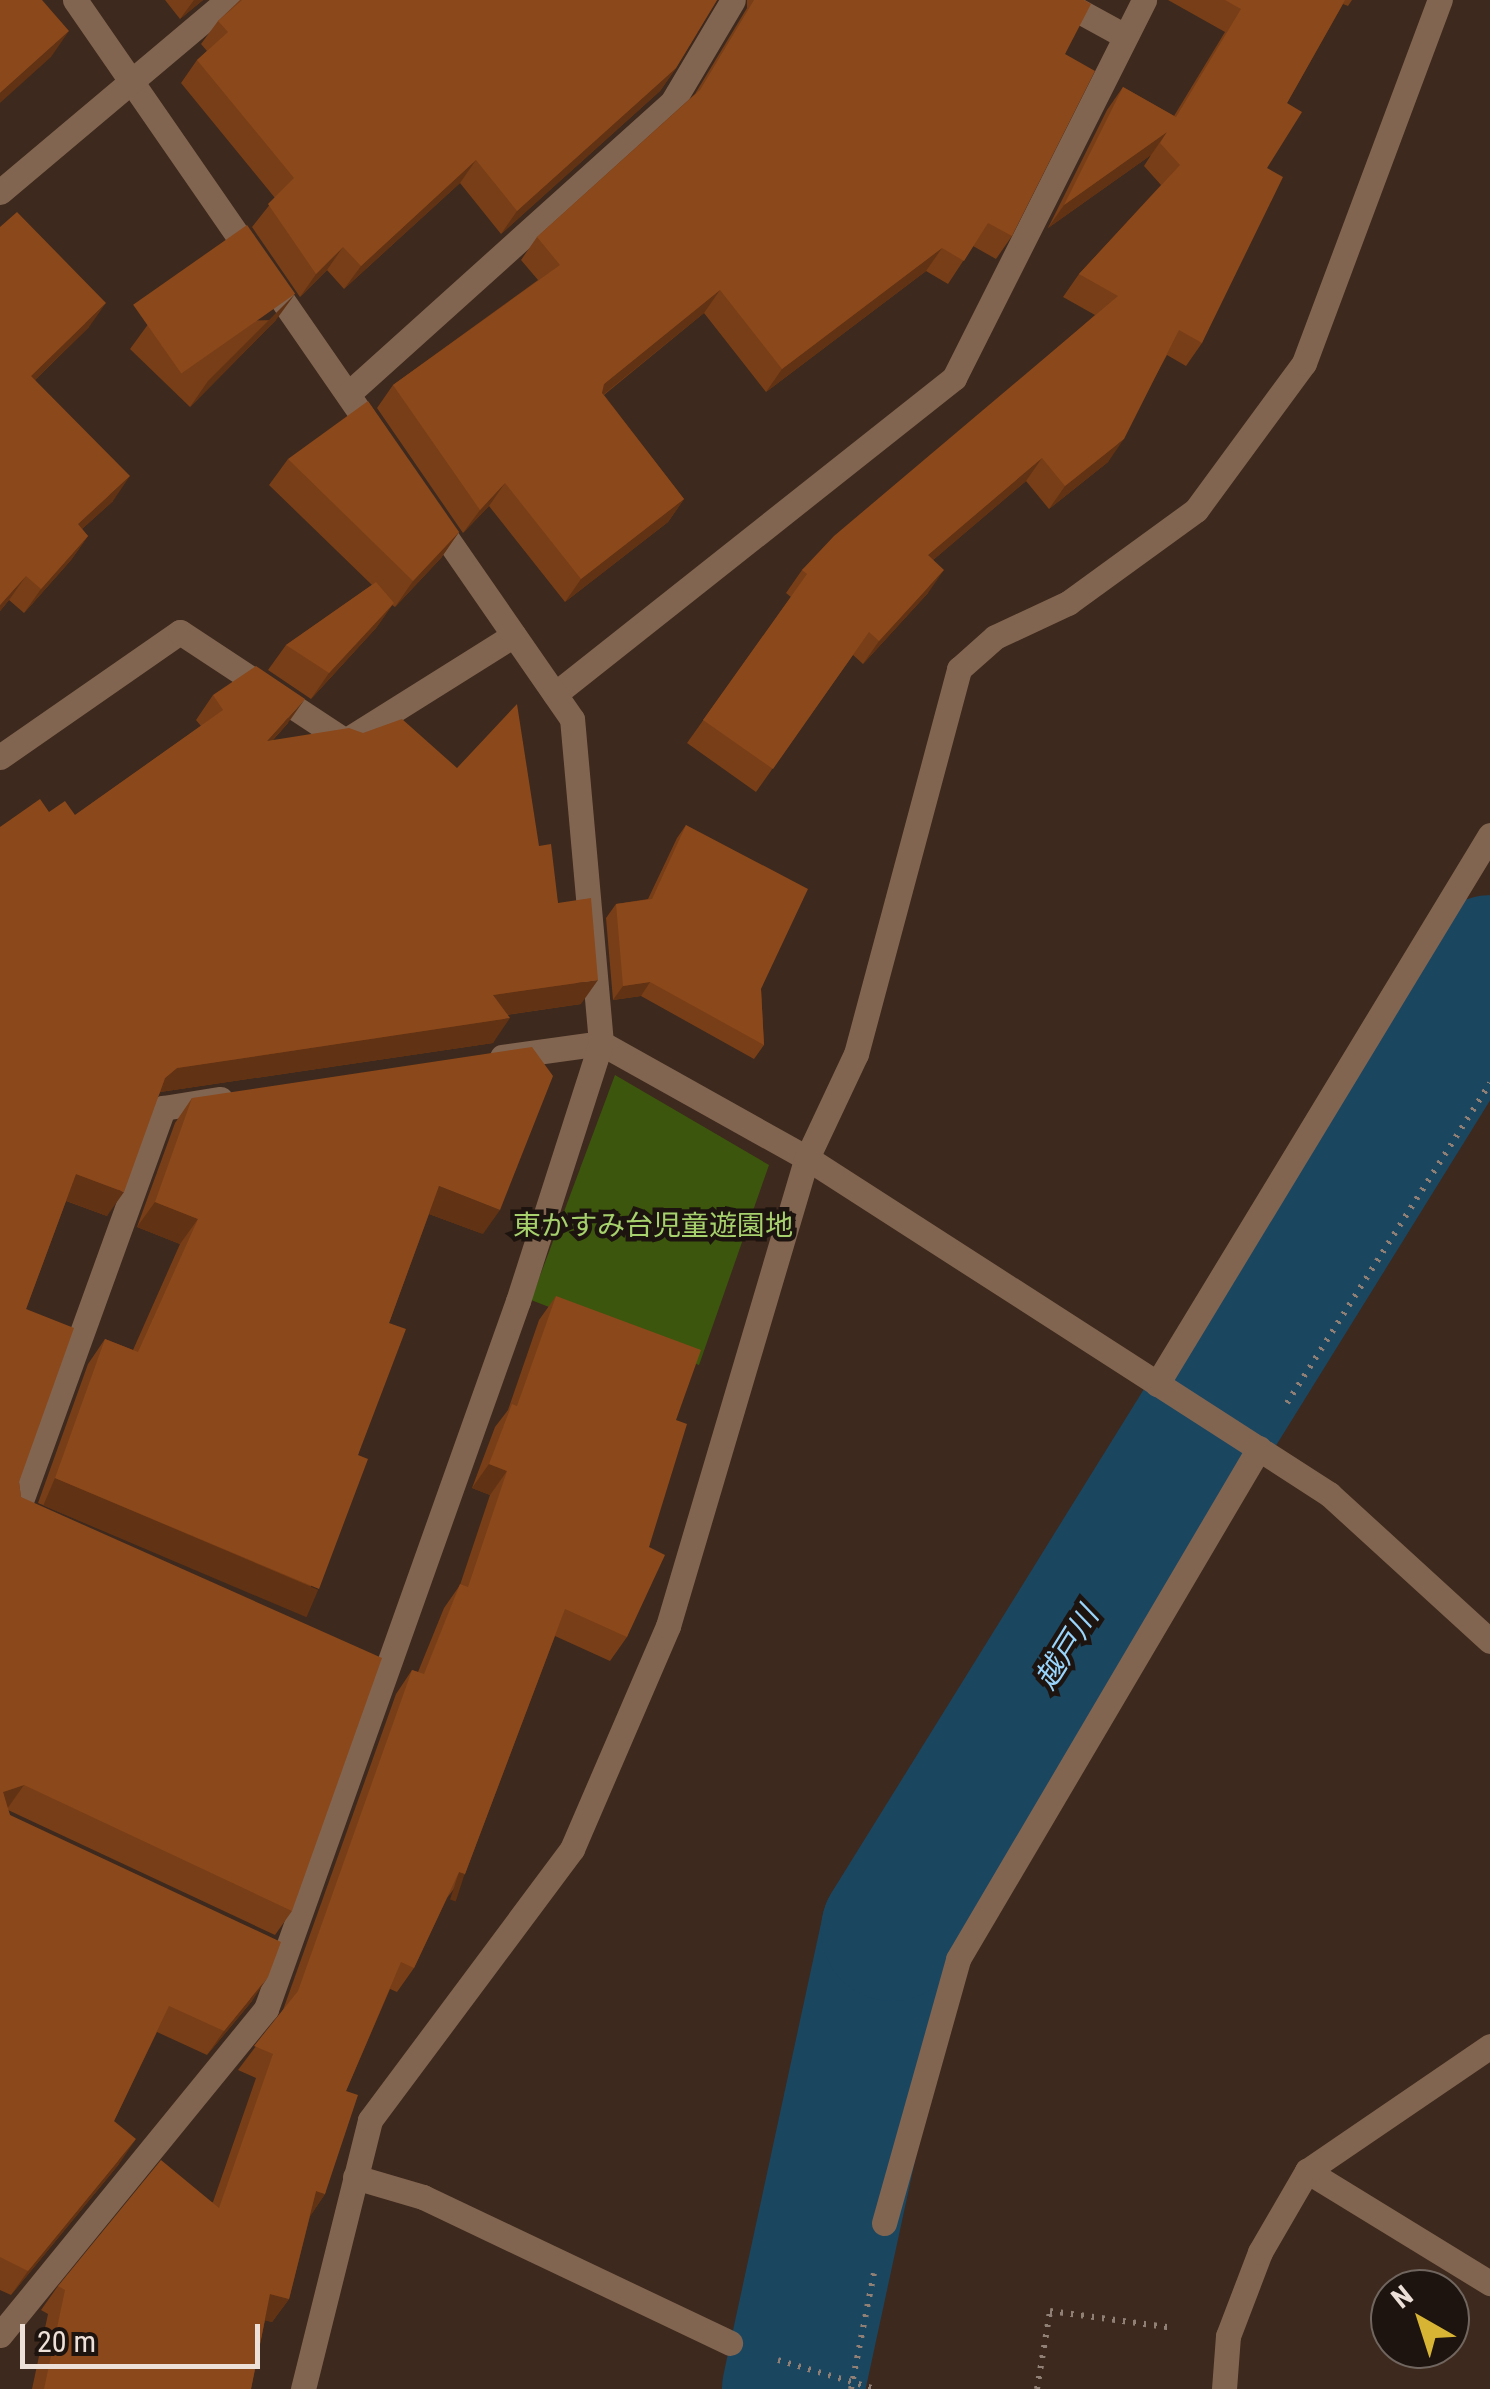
<!DOCTYPE html>
<html>
<head>
<meta charset="utf-8">
<style>
	body { margin:0 }
	#map { position:relative; width:1490px; height:2389px; overflow:hidden; background:#3d291d; font-family:"Roboto Condensed","Noto Sans JP",sans-serif }
	div>[style] { position:absolute }
	.green>* { inset:0; background:#3c570d }
	.river>* { height:142px; margin:-71px; padding:0 71px; transform-origin:71px; border-radius:71px; background:#1b4660 }
	.path>* { height:6px; margin-top:-3px; transform-origin:0; background:repeating-linear-gradient(90deg,#907f75 0 2.5px,transparent 0 10.5px) }
	.minor>* { height:25px; margin:-12.5px; padding:0 12.5px; transform-origin:12.5px; border-radius:12.5px; background:#826550 }
	.wall>* { inset:0; background:#783e17 }
	.shaded-wall>* { inset:0; background:#613213; transform-origin:0 0 }
	.building>* { inset:0; background:#8b481b; transform-origin:0 0 }
	span { translate:-50% -50%; white-space:nowrap; text-align:center; line-height:1.15; -webkit-text-stroke:9px #1d140f; paint-order:stroke }
	.park-label { font-size:28px; color:#a6d16c }
	.water-label { font-size:30px; color:#98d4fb; font-style:italic }
	.north { position:absolute; left:1370px; top:2269px; width:100px; height:100px; box-sizing:border-box; background:#1d140f; border:2px solid #70665f; border-radius:50%; rotate:321deg; font-size:28px; font-weight:700; line-height:40px; text-align:center; color:#ede0d8 }
	.north::after { content:''; display:block; margin:auto; width:35px; height:45px; background:#d8b434; clip-path:polygon(50% 0,100% 100%,50% 72%,0 100%) }
	.scale { position:absolute; left:20px; top:2324px; width:240px; height:45px; box-sizing:border-box; border:5px solid #ede0d8; border-top:0; padding-left:12px; font-size:30px; line-height:35px; white-space:nowrap; color:#ede0d8; -webkit-text-stroke:8px #1d140f; paint-order:stroke }
</style>
</head>
<body>
<div id="map">
	<div class="green">
		<i style="clip-path:polygon(615px 1075px,769px 1165px,699px 1365px,531px 1300px)"></i>
	</div>
	<div class="river">
		<i style="left:793px;top:2389px;width:470px;rotate:-77.8deg"></i>
		<i style="left:892px;top:1930px;width:1134px;rotate:-58.19deg"></i>
	</div>
	<div class="path">
		<i style="left:1287px;top:1403px;width:379px;rotate:-57.6deg"></i>
		<i style="left:778px;top:2360px;width:101px;rotate:16.6deg"></i>
		<i style="left:851px;top:2389px;width:118px;rotate:-78.8deg"></i>
		<i style="left:1037px;top:2389px;width:79px;rotate:-80.5deg"></i>
		<i style="left:1050px;top:2311px;width:125px;rotate:7.8deg"></i>
	</div>
	<div class="minor">
		<i style="left:75px;top:0;width:528px;rotate:55.35deg"></i>
		<i style="left:1059px;top:0;width:75px;rotate:28.6deg"></i>
		<i style="left:0;top:192px;width:298px;rotate:-40.1deg"></i>
		<i style="left:348px;top:394px;width:438px;rotate:-42deg"></i>
		<i style="left:673px;top:101px;width:117px;rotate:-59.3deg"></i>
		<i style="left:555px;top:694px;width:509px;rotate:-38.38deg"></i>
		<i style="left:954px;top:378px;width:423px;rotate:-63.3deg"></i>
		<i style="left:0;top:757px;width:219px;rotate:-34.8deg"></i>
		<i style="left:180px;top:632px;width:198px;rotate:33.4deg"></i>
		<i style="left:345px;top:741px;width:199px;rotate:-32.1deg"></i>
		<i style="left:502px;top:1057px;width:100px;rotate:-8deg"></i>
		<i style="left:601px;top:1043px;width:236px;rotate:29.2deg"></i>
		<i style="left:807px;top:1158px;width:621px;rotate:32.77deg"></i>
		<i style="left:1329px;top:1494px;width:218px;rotate:42.4deg"></i>
		<i style="left:1157px;top:1384px;width:642px;rotate:-58.76deg"></i>
		<i style="left:32px;top:1519px;width:17px;rotate:-155deg"></i>
		<i style="left:17px;top:1512px;width:430px;rotate:-70.1deg"></i>
		<i style="left:163px;top:1108px;width:58px;rotate:-9deg"></i>
		<i style="left:1307px;top:2171px;width:215px;rotate:31.5deg"></i>
		<i style="left:355px;top:2177px;width:71px;rotate:16.4deg"></i>
		<i style="left:423px;top:2197px;width:340px;rotate:25.4deg"></i>
		<i style="left:884px;top:2223px;width:274px;rotate:-74.3deg"></i>
		<i style="left:958px;top:1959px;width:593px;rotate:-59.5deg"></i>
		<i style="left:0;top:2335px;width:421px;rotate:-50.8deg"></i>
		<i style="left:266px;top:2009px;width:752px;rotate:-70.41deg"></i>
		<i style="left:518px;top:1301px;width:271px;rotate:-72.2deg"></i>
		<i style="left:601px;top:1043px;width:325px;rotate:-95.1deg"></i>
		<i style="left:572px;top:719px;width:246px;rotate:-124.7deg"></i>
		<i style="left:303px;top:2389px;width:277px;rotate:-76deg"></i>
		<i style="left:370px;top:2120px;width:338px;rotate:-53.3deg"></i>
		<i style="left:572px;top:1849px;width:243px;rotate:-66.7deg"></i>
		<i style="left:668px;top:1626px;width:488px;rotate:-73.5deg"></i>
		<i style="left:807px;top:1158px;width:115px;rotate:-64.8deg"></i>
		<i style="left:856px;top:1054px;width:399px;rotate:-75deg"></i>
		<i style="left:959px;top:669px;width:48px;rotate:-41.6deg"></i>
		<i style="left:995px;top:637px;width:81px;rotate:-25deg"></i>
		<i style="left:1068px;top:603px;width:158px;rotate:-36deg"></i>
		<i style="left:1196px;top:510px;width:182px;rotate:-53.7deg"></i>
		<i style="left:1304px;top:363px;width:388px;rotate:-69.5deg"></i>
		<i style="left:1224px;top:2389px;width:53px;rotate:-85.7deg"></i>
		<i style="left:1228px;top:2336px;width:90px;rotate:-69.1deg"></i>
		<i style="left:1260px;top:2252px;width:94px;rotate:-59.9deg"></i>
		<i style="left:1307px;top:2171px;width:222px;rotate:-34.3deg"></i>
	</div>
	<div class="wall">
		<i style="clip-path:polygon(165px 0,203px 0,180px 19px)"></i>
		<i style="clip-path:polygon(240px 0,717px 0,676px 68px,660px 91px,501px 234px,460px 183px,344px 289px,327px 270px,300px 297px,252px 227px,275px 198px,181px 83px,197px 60px,207px 51px,201px 44px,218px 21px)"></i>
		<i style="clip-path:polygon(747px 0,1084px 0,1065px 54px,1012px 236px,996px 259px,973px 246px,948px 284px,926px 271px,766px 392px,704px 313px,604px 395px,684px 499px,668px 522px,565px 602px,489px 506px,463px 533px,377px 408px,393px 385px,538px 280px,521px 260px,537px 237px,695px 94px,747px 8px)"></i>
		<i style="clip-path:polygon(1168px 0,1352px 0,1348px 6px,1343px 4px,1287px 103px,1267px 168px,1202px 343px,1186px 366px,1167px 355px,1108px 462px,1049px 509px,1026px 481px,933px 560px,928px 593px,863px 664px,853px 655px,756px 792px,687px 743px,791px 597px,786px 593px,802px 570px,1095px 315px,1063px 297px,1079px 274px,1161px 185px,1144px 166px,1151px 155px,1048px 228px,1107px 110px,1123px 87px,1174px 116px,1225px 32px)"></i>
		<i style="clip-path:polygon(0 227px,89px 327px,35px 380px,113px 501px,82px 529px,88px 536px,71px 560px,24px 613px,9px 600px,0 611px)"></i>
		<i style="clip-path:polygon(276px 320px,190px 407px,130px 349px,149px 323px)"></i>
		<i style="clip-path:polygon(288px 459px,459px 532px,441px 558px,395px 607px,392px 605px,376px 628px,311px 699px,268px 670px,286px 645px,372px 585px,269px 485px)"></i>
		<i style="clip-path:polygon(213px 695px,288px 723px,273px 740px,539px 846px,558px 903px,581px 1004px,507px 1015px,493px 1043px,160px 1092px,107px 1216px,66px 1201px,26px 1309px,19px 1482px,21px 1497px,292px 1911px,275px 1935px,8px 1810px,10px 1815px,252px 2001px,207px 2055px,157px 2032px,114px 2121px,119px 2164px,11px 2295px,0 2290px,0 827px,49px 812px,75px 815px,201px 726px,196px 720px)"></i>
		<i style="clip-path:polygon(686px 825px,761px 989px,764px 1045px,754px 1059px,641px 996px,613px 1000px,606px 918px,616px 904px,648px 899px,677px 838px)"></i>
		<i style="clip-path:polygon(192px 1098px,483px 1234px,429px 1214px,389px 1323px,358px 1455px,301px 1614px,38px 1503px,88px 1364px,105px 1339px,133px 1350px,180px 1244px,137px 1227px,175px 1123px)"></i>
		<i style="clip-path:polygon(556px 1296px,676px 1420px,649px 1547px,627px 1637px,610px 1661px,555px 1636px,465px 1874px,447px 1898px,414px 1968px,397px 1992px,390px 1989px,346px 2091px,325px 2194px,310px 2216px,289px 2299px,272px 2322px,265px 2320px,251px 2389px,32px 2389px,48px 2314px,41px 2310px,58px 2286px,213px 2202px,256px 2078px,238px 2070px,283px 2010px,396px 1694px,412px 1670px,418px 1672px,444px 1608px,460px 1585px,490px 1495px,472px 1488px,495px 1427px,508px 1410px,539px 1320px)"></i>
	</div>
	<div class="shaded-wall">
		<i style="clip-path:polygon(194px 0,203px 0,180px 19px)"></i>
		<i style="clip-path:polygon(69px 31px,51px 57px,0 103px,0 93px)"></i>
		<i style="clip-path:polygon(676px 68px,660px 91px,501px 234px,517px 211px)"></i>
		<i style="clip-path:polygon(1167px 132px,1151px 155px,1048px 228px,1064px 205px)"></i>
		<i style="clip-path:polygon(476px 160px,460px 183px,344px 289px,361px 266px)"></i>
		<i style="clip-path:polygon(343px 247px,327px 270px,300px 297px,316px 274px)"></i>
		<i style="clip-path:polygon(942px 248px,926px 271px,766px 392px,782px 369px)"></i>
		<i style="clip-path:polygon(720px 290px,704px 313px,588px 407px,604px 384px)"></i>
		<i style="clip-path:polygon(295px 294px,276px 320px,190px 407px,208px 381px)"></i>
		<i style="clip-path:polygon(106px 303px,89px 327px,14px 400px,31px 376px)"></i>
		<i style="clip-path:polygon(1124px 439px,1108px 462px,1049px 509px,1065px 486px)"></i>
		<i style="clip-path:polygon(1042px 458px,1026px 481px,912px 578px,928px 555px)"></i>
		<i style="clip-path:polygon(130px 476px,113px 501px,61px 548px,78px 524px)"></i>
		<i style="clip-path:polygon(505px 483px,489px 506px,463px 533px,480px 510px)"></i>
		<i style="clip-path:polygon(684px 499px,668px 522px,565px 602px,581px 579px)"></i>
		<i style="clip-path:polygon(459px 532px,441px 558px,395px 607px,413px 581px)"></i>
		<i style="clip-path:polygon(88px 536px,71px 560px,24px 613px,41px 589px)"></i>
		<i style="clip-path:polygon(944px 570px,928px 593px,863px 664px,879px 641px)"></i>
		<i style="clip-path:polygon(26px 576px,9px 600px,0 611px,0 605px)"></i>
		<i style="clip-path:polygon(394px 603px,376px 628px,311px 699px,329px 673px)"></i>
		<i style="clip-path:polygon(305px 699px,288px 723px,250px 765px,267px 741px)"></i>
		<i style="clip-path:polygon(598px 980px,581px 1004px,476px 1019px,493px 995px)"></i>
		<i style="clip-path:polygon(650px 982px,641px 996px,613px 1000px,623px 986px)"></i>
		<i style="clip-path:polygon(510px 1018px,493px 1043px,160px 1092px,165px 1078px,177px 1068px)"></i>
		<i style="clip-path:polygon(76px 1174px,124px 1192px,107px 1216px,59px 1198px)"></i>
		<i style="clip-path:polygon(439px 1186px,500px 1210px,483px 1234px,421px 1211px)"></i>
		<i style="clip-path:polygon(155px 1202px,198px 1219px,180px 1244px,137px 1227px)"></i>
		<i style="clip-path:polygon(489px 1464px,507px 1471px,490px 1495px,472px 1488px)"></i>
		<i style="left:55px;top:1478px;width:286px;height:30px;rotate:23deg"></i>
		<i style="clip-path:polygon(24px 1785px,7px 1809px,3px 1792px)"></i>
		<i style="left:459px;top:1872px;width:6px;height:29px;rotate:18deg"></i>
		<i style="clip-path:polygon(268px 1977px,252px 2001px,207px 2055px,224px 2031px)"></i>
		<i style="clip-path:polygon(136px 2139px,119px 2164px,11px 2295px,28px 2271px)"></i>
		<i style="clip-path:polygon(316px 2191px,325px 2194px,309px 2218px)"></i>
		<i style="clip-path:polygon(270px 2294px,289px 2299px,272px 2322px,253px 2318px)"></i>
	</div>
	<div class="building">
		<i style="clip-path:polygon(0 0,42px 0,69px 31px,0 93px)"></i>
		<i style="clip-path:polygon(242px 0,717px 0,676px 68px,517px 211px,476px 160px,361px 266px,343px 247px,316px 274px,268px 204px,294px 178px,197px 60px,228px 32px,218px 21px)"></i>
		<i style="clip-path:polygon(754px 0,1084px 0,1091px 4px,1065px 54px,1095px 71px,1012px 236px,988px 223px,964px 261px,942px 248px,782px 369px,720px 290px,604px 384px,602px 393px,684px 499px,581px 579px,505px 483px,480px 510px,393px 385px,560px 265px,537px 237px,700px 90px)"></i>
		<i style="clip-path:polygon(1225px 0,1345px 0,1287px 103px,1302px 112px,1267px 168px,1283px 177px,1202px 343px,1179px 330px,1124px 439px,1065px 486px,1042px 458px,928px 555px,944px 570px,879px 641px,869px 632px,773px 769px,703px 720px,807px 574px,802px 570px,834px 536px,1118px 296px,1079px 274px,1180px 165px,1160px 143px,1167px 132px,1064px 205px,1123px 87px,1176px 117px,1241px 9px)"></i>
		<i style="clip-path:polygon(17px 212px,106px 303px,31px 376px,130px 476px,78px 524px,88px 536px,41px 589px,26px 576px,0 605px,0 227px)"></i>
		<i style="left:247px;top:225px;width:84px;height:139px;rotate:55deg"></i>
		<i style="clip-path:polygon(368px 401px,459px 532px,413px 581px,288px 459px)"></i>
		<i style="clip-path:polygon(376px 582px,394px 603px,329px 673px,286px 645px)"></i>
		<i style="clip-path:polygon(256px 666px,305px 699px,267px 741px,349px 728px,363px 733px,402px 719px,457px 768px,517px 704px,539px 846px,551px 844px,558px 903px,591px 898px,598px 980px,493px 995px,510px 1018px,177px 1068px,165px 1078px,124px 1192px,76px 1174px,26px 1309px,74px 1328px,19px 1482px,21px 1497px,382px 1658px,292px 1911px,24px 1785px,3px 1792px,10px 1815px,281px 1942px,268px 1977px,224px 2031px,169px 2006px,114px 2121px,136px 2139px,28px 2271px,0 2257px,0 827px,40px 799px,49px 812px,65px 801px,75px 815px,223px 710px,213px 695px)"></i>
		<i style="clip-path:polygon(686px 825px,808px 889px,761px 989px,764px 1045px,650px 982px,623px 986px,616px 904px,652px 899px)"></i>
		<i style="clip-path:polygon(532px 1047px,553px 1076px,500px 1210px,439px 1186px,389px 1323px,406px 1329px,358px 1455px,368px 1459px,319px 1589px,55px 1478px,105px 1339px,138px 1352px,198px 1219px,155px 1202px,192px 1098px)"></i>
		<i style="clip-path:polygon(556px 1296px,701px 1350px,676px 1420px,687px 1424px,649px 1547px,665px 1555px,627px 1637px,565px 1609px,465px 1874px,459px 1872px,414px 1968px,401px 1962px,346px 2091px,358px 2095px,325px 2194px,316px 2191px,289px 2299px,270px 2294px,251px 2389px,44px 2389px,65px 2290px,58px 2286px,161px 2160px,219px 2208px,273px 2054px,254px 2046px,298px 1991px,412px 1670px,424px 1674px,460px 1584px,468px 1587px,507px 1471px,489px 1464px,512px 1404px,517px 1406px)"></i>
	</div>
	<div class="park-label">
		<span style="left:653px;top:1226px">東かすみ台児童遊園地</span>
	</div>
	<div class="water-label">
		<span style="left:1067px;top:1648px;rotate:-58deg">越戸川</span>
	</div>
	<div class="north">N</div>
	<div class="scale">20 m</div>
</div>
</body>
</html>
